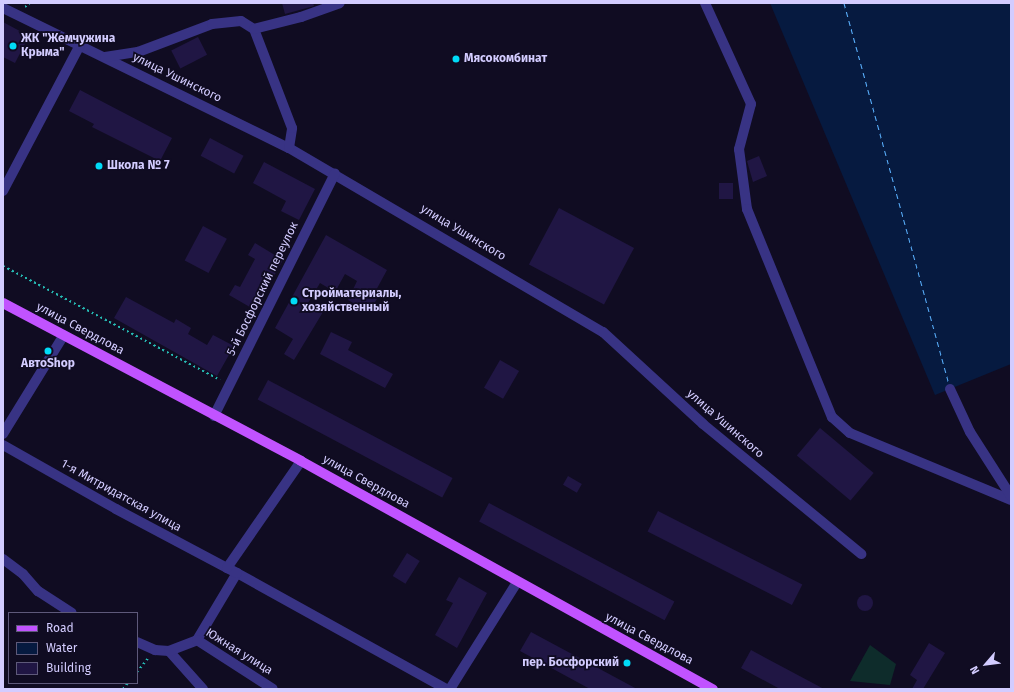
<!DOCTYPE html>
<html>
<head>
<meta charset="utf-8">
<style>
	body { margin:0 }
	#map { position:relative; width:1014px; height:692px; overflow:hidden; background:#100c22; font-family:"Fira Sans",sans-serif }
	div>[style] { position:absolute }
	.green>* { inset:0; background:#0e2c2b }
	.water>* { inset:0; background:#061a40 }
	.ferry>* { height:1px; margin-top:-0.5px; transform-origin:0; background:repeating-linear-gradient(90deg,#5ab1ff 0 5px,transparent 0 9px) }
	.building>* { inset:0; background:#201644; transform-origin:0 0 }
	.round { border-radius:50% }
	.path>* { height:2px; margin-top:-1px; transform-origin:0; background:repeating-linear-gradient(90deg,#26bab3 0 2px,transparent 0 5px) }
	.minor>* { height:10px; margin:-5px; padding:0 5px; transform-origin:5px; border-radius:5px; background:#383384 }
	.major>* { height:10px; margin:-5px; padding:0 5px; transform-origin:5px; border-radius:5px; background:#c153ff }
	.dots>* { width:11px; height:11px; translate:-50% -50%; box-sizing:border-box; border:2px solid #100c22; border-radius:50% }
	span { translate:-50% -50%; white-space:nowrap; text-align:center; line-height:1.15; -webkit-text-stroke:3.5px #100c22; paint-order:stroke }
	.poi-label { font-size:12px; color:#d3ccff; font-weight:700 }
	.left { translate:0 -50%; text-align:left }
	.right { translate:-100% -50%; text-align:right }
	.street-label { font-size:12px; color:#d3ccff }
	.frame { position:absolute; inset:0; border:4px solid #d3ccff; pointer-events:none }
	.legend { position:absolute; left:8px; top:612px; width:130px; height:72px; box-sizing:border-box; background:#100c22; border:1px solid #5e597a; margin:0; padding:5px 7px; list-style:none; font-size:12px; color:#d3ccff }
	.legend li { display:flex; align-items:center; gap:8px; height:20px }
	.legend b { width:20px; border:1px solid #5e597a }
	.north { position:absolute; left:966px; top:644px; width:40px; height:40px; -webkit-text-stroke:3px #100c22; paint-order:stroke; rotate:242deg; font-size:11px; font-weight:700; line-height:16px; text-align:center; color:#d3ccff }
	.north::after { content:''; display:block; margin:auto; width:14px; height:18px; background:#d3ccff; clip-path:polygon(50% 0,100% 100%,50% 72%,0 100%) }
</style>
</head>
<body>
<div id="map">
	<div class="green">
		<i style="clip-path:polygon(870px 645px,896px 664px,890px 685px,850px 681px)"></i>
	</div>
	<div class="water">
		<i style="clip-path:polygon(770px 3px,1011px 3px,1011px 364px,935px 395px)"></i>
	</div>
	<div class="ferry">
		<i style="left:844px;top:3px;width:395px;rotate:74.6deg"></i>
	</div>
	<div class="building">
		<i style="clip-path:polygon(282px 3px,313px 3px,314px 6px,285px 14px)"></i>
		<i style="clip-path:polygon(3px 22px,29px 36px,15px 63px,3px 57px)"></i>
		<i style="left:198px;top:37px;width:20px;height:30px;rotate:63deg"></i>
		<i style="clip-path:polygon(80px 90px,172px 138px,160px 161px,92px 127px,94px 124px,69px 111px)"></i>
		<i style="left:210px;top:138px;width:38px;height:20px;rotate:28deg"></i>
		<i style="clip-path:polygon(759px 156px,767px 176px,753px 182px,747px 161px)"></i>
		<i style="clip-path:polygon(264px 162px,315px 189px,299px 220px,281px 211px,286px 201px,253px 183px)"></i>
		<i style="left:719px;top:183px;width:14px;height:16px"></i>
		<i style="left:559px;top:208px;width:85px;height:64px;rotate:28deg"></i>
		<i style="left:203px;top:226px;width:27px;height:39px;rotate:28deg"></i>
		<i style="clip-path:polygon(326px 235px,387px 270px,374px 294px,378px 297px,369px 312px,348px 300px,357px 281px,345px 274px,335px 292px,320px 283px,308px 303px,323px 312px,294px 360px,284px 354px,293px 339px,275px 328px)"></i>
		<i style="clip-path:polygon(255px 243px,283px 260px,255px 310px,229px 295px,235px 285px,240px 287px,255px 259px,248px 255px)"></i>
		<i style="clip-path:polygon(126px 297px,174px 323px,176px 319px,191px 328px,188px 334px,207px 345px,213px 335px,234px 346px,217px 376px,114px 318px)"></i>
		<i style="clip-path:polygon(331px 332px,352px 342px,348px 350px,393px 374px,385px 388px,320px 354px)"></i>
		<i style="left:500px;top:360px;width:22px;height:32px;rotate:30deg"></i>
		<i style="left:268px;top:380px;width:209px;height:22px;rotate:28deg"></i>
		<i style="left:820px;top:428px;width:70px;height:36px;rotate:40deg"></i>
		<i style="left:568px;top:476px;width:16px;height:10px;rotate:30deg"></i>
		<i style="left:489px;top:503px;width:210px;height:21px;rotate:28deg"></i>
		<i style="left:658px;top:511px;width:162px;height:23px;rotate:27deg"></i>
		<i style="left:407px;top:553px;width:15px;height:27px;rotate:32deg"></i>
		<i style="clip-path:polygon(459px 577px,487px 593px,457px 648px,435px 635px,453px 603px,446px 600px)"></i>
		<i class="round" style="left:857px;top:595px;width:16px;height:16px"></i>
		<i style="clip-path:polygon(531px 632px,637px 689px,590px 689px,520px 651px)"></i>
		<i style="clip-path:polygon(929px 643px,945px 653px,923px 689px,912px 689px,917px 680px,910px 675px)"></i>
		<i style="clip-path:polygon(751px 650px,824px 689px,780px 689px,741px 668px)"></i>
	</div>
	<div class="path">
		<i style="left:25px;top:7px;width:6px;rotate:-39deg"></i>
		<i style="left:3px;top:266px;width:245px;rotate:27.7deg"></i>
		<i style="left:137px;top:672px;width:19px;rotate:-51deg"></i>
		<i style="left:123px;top:689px;width:8px;rotate:-50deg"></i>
	</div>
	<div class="minor">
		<i style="left:705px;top:3px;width:111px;rotate:65.5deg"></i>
		<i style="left:751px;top:104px;width:47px;rotate:104.9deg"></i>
		<i style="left:739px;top:149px;width:61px;rotate:82.4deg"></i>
		<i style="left:747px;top:209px;width:225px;rotate:67.8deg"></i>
		<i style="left:832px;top:417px;width:24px;rotate:42deg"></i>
		<i style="left:850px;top:433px;width:174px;rotate:22.6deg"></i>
		<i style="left:3px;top:8px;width:318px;rotate:26.1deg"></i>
		<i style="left:289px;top:148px;width:364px;rotate:30.4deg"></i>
		<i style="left:603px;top:332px;width:136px;rotate:42.6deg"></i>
		<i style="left:703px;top:424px;width:205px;rotate:39.4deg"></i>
		<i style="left:105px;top:57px;width:33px;rotate:-9deg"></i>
		<i style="left:138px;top:52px;width:79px;rotate:-20.7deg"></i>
		<i style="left:212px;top:24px;width:29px;rotate:-6deg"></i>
		<i style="left:241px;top:21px;width:15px;rotate:32deg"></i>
		<i style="left:289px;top:148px;width:20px;rotate:-81deg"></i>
		<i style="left:292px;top:128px;width:106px;rotate:-111deg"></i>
		<i style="left:254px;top:29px;width:49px;rotate:-14.3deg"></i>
		<i style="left:301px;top:17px;width:41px;rotate:-19.7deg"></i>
		<i style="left:3px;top:191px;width:165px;rotate:-62.2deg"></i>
		<i style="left:950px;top:389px;width:47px;rotate:65.1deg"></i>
		<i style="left:970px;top:432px;width:76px;rotate:57.4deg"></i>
		<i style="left:214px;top:416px;width:271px;rotate:-63.5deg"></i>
		<i style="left:3px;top:434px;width:116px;rotate:-58.4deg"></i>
		<i style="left:3px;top:445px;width:130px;rotate:29.5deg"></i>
		<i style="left:116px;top:509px;width:126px;rotate:28deg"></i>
		<i style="left:3px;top:559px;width:25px;rotate:37deg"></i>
		<i style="left:23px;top:574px;width:23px;rotate:49deg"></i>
		<i style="left:38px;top:591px;width:40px;rotate:32.9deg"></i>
		<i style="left:237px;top:573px;width:239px;rotate:29deg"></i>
		<i style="left:197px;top:640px;width:78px;rotate:-59.2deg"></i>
		<i style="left:237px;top:573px;width:11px;rotate:-153deg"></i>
		<i style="left:227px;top:568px;width:130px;rotate:-55.3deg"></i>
		<i style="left:137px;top:642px;width:20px;rotate:24deg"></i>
		<i style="left:155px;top:650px;width:14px;rotate:4deg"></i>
		<i style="left:169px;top:651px;width:51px;rotate:48.2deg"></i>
		<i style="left:169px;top:651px;width:30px;rotate:-21deg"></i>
		<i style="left:197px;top:640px;width:90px;rotate:32.8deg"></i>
		<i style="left:450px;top:689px;width:126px;rotate:-57.9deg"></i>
	</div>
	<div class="major">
		<i style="left:3px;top:303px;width:337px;rotate:27.9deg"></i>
		<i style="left:301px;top:461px;width:471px;rotate:29deg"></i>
	</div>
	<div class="dots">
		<i style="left:13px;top:46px;background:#00dbf7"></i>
		<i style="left:456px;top:59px;background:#00dbf7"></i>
		<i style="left:99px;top:166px;background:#00dbf7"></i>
		<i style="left:294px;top:301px;background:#00dbf7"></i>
		<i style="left:48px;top:351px;background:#00dbf7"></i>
		<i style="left:627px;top:663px;background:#00dbf7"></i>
	</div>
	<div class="poi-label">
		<span class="left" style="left:21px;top:46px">ЖК "Жемчужина<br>Крыма"</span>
		<span class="left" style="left:464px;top:59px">Мясокомбинат</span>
		<span class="left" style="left:107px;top:166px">Школа № 7</span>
		<span class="left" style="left:302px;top:301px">Стройматериалы,<br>хозяйственный</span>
		<span style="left:48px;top:364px">АвтоShop</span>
		<span class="right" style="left:619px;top:663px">пер. Босфорский</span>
	</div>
	<div class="street-label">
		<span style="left:177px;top:78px;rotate:26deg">улица Ушинского</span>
		<span style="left:463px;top:233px;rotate:31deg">улица Ушинского</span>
		<span style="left:263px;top:289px;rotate:-64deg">5-й Босфорский переулок</span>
		<span style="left:80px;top:329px;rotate:28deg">улица Свердлова</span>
		<span style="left:725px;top:424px;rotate:41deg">улица Ушинского</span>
		<span style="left:366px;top:482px;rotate:29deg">улица Свердлова</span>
		<span style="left:121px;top:496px;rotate:29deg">1-я Митридатская улица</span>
		<span style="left:649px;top:639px;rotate:28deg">улица Свердлова</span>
		<span style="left:239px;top:652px;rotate:32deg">Южная улица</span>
	</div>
	<div class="frame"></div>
	<ul class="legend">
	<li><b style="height:5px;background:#c153ff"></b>Road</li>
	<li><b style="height:11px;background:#061a40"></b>Water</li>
	<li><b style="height:11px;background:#201644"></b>Building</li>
	</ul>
	<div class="north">N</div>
</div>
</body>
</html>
